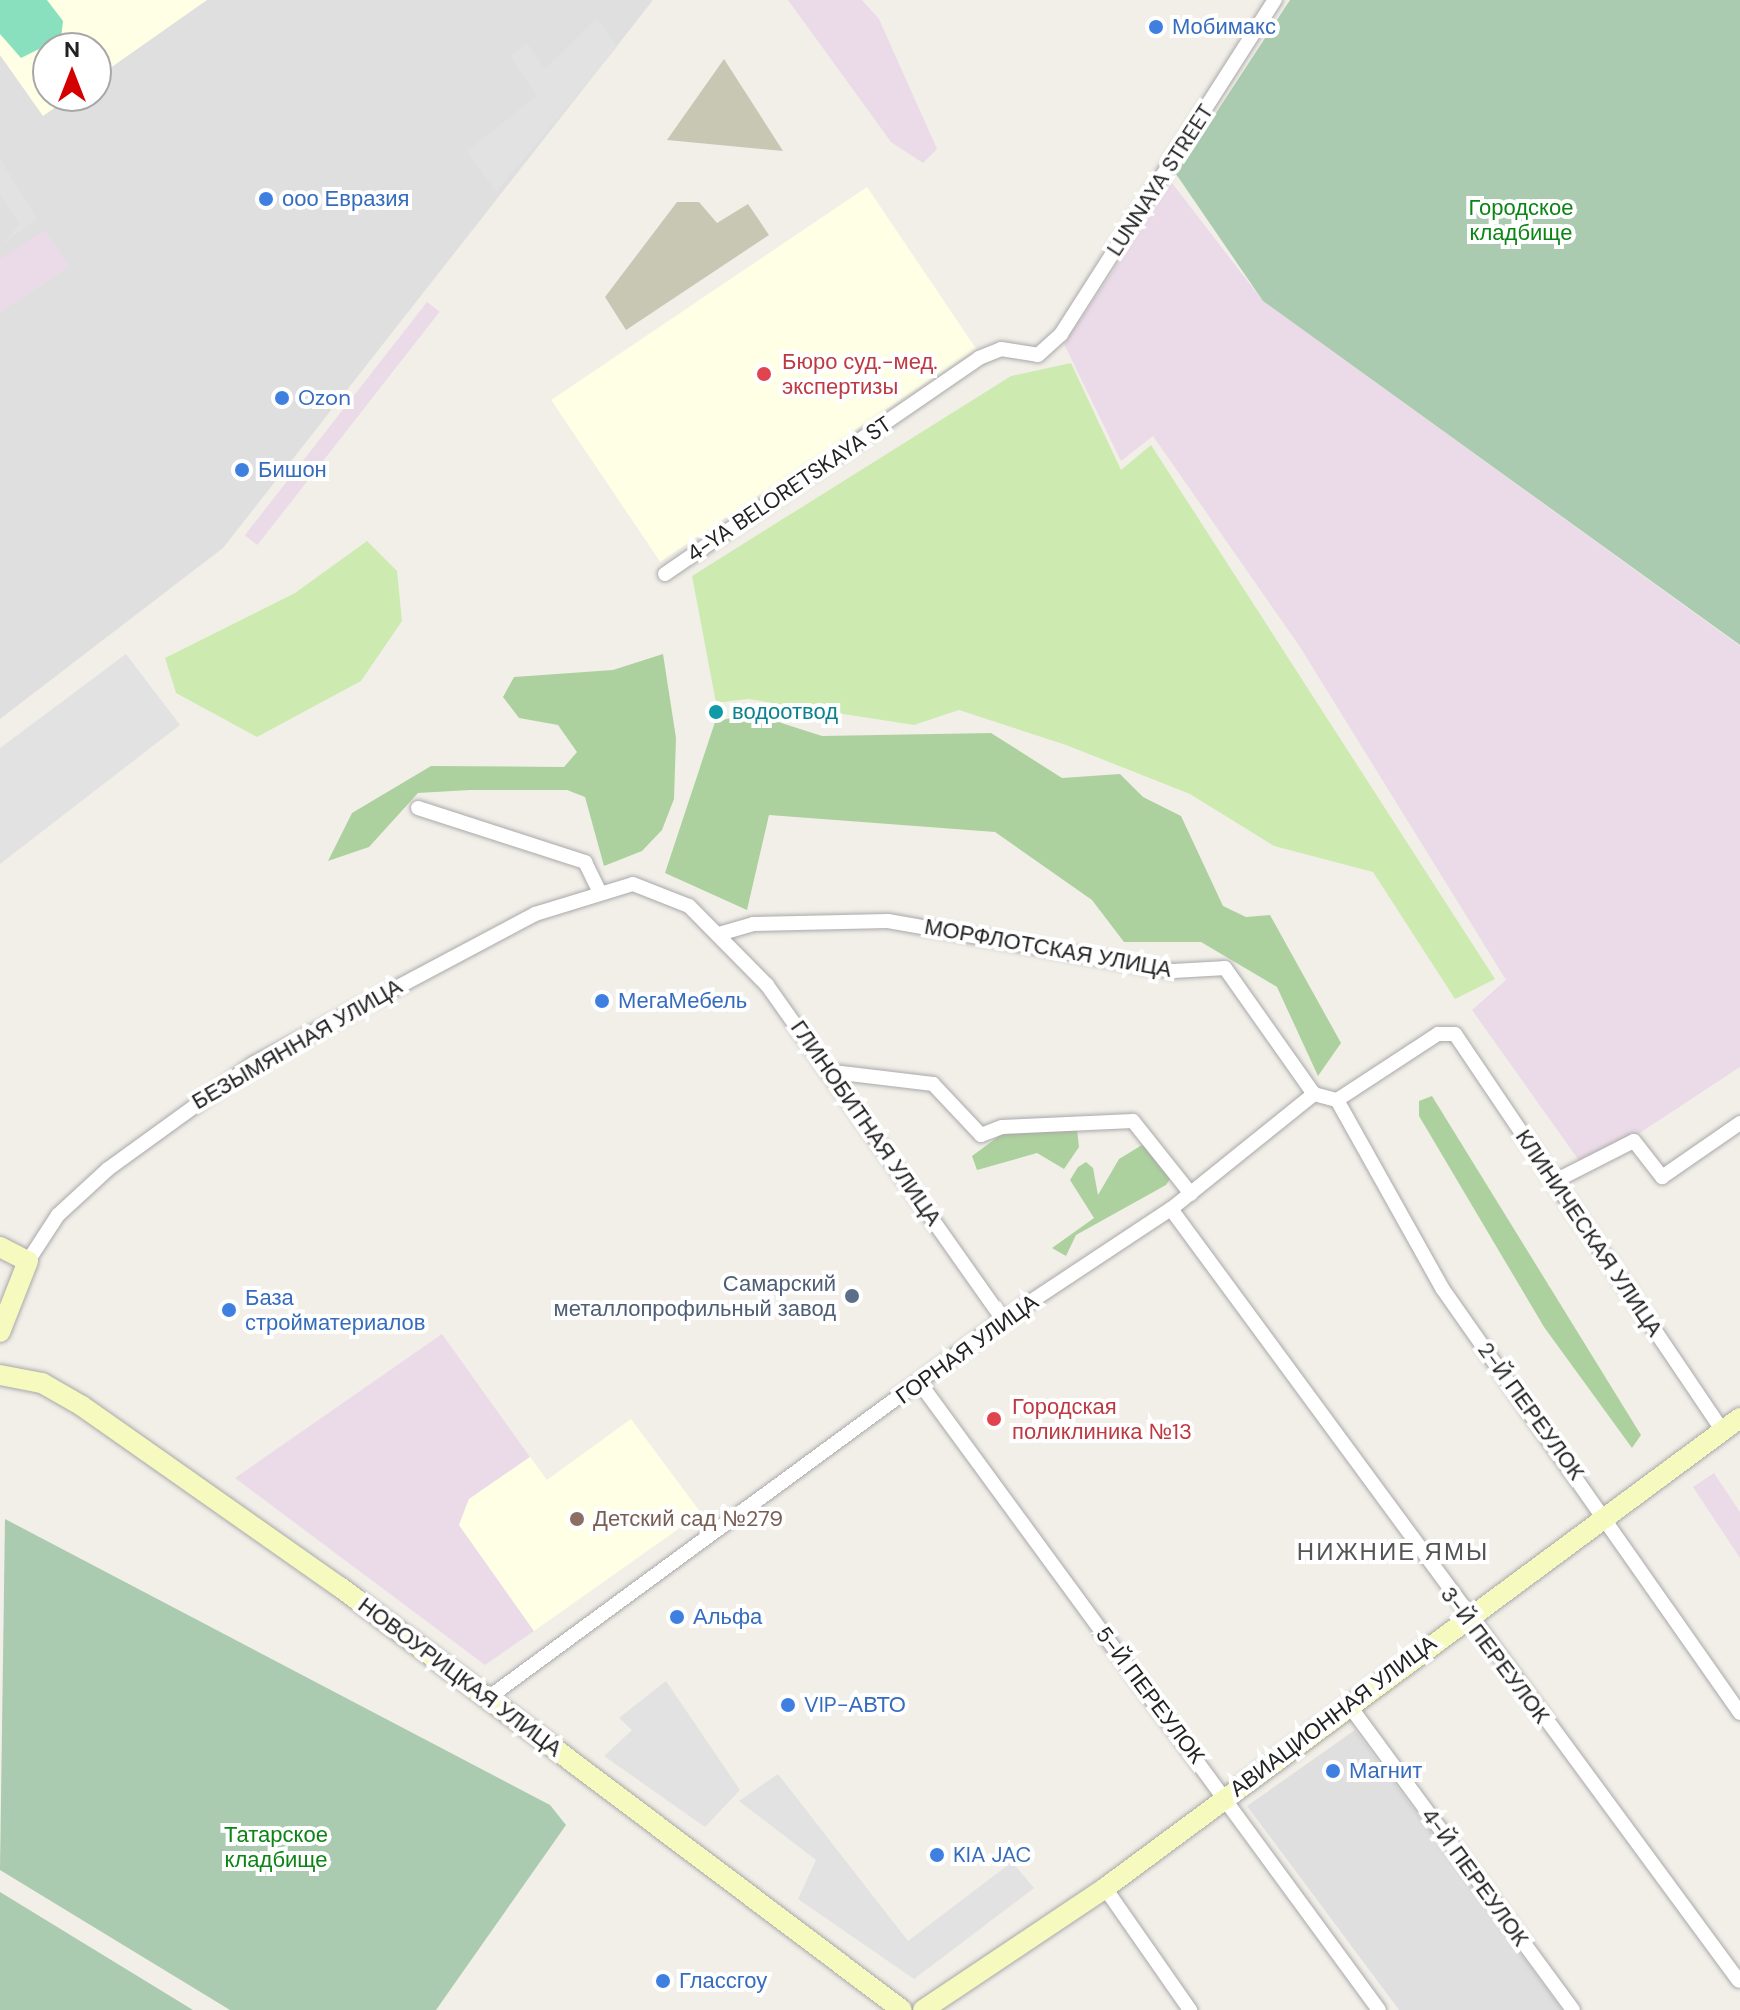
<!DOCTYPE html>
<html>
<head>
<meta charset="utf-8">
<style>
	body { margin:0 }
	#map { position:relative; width:1740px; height:2010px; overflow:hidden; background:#f2efe9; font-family:"DM Sans",sans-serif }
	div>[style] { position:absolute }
	.residential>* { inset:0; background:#e0dfdf }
	.industrial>* { inset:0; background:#ebdbe8; transform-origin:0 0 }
	.education>* { inset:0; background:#ffffe5; transform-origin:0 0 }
	.construction>* { inset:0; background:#c7c7b4 }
	.grass>* { inset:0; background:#cdebb0 }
	.forest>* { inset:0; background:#add19e }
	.cemetery>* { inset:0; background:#aacbaf }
	.pitch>* { inset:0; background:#88e0be }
	.parking>* { inset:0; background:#e2e2e2 }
	.roads { filter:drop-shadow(0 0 2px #a9a9a9) drop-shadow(0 0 2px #a9a9a9) }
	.street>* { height:14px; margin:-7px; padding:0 7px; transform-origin:7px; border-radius:7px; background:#fff }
	.secondary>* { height:20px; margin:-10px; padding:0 10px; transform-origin:10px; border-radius:10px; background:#f7fabf }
	.dots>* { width:22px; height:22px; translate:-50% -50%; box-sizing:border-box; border:4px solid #fff; border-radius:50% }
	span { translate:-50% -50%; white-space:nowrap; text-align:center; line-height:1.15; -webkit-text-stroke:8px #fff; paint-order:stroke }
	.shop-label { font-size:22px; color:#366cbe }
	.left { translate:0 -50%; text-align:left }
	.street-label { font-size:22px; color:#222 }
	.park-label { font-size:22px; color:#0c8416 }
	.health-label { font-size:22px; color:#be3a42 }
	.culture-label { font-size:22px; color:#0d838f }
	.service-label { font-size:22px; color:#4e5e75 }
	.right { translate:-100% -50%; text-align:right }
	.education-label { font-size:22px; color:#785e54 }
	.neighbourhood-label { font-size:24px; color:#555; letter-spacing:2px }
	.north { position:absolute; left:32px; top:32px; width:80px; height:80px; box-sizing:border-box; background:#fff; border:2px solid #a7a7a7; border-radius:50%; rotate:0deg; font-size:22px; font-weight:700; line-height:32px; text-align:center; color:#222 }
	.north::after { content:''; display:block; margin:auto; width:28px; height:36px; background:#d40000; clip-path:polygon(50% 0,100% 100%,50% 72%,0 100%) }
</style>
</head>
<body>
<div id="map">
	<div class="residential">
		<i style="clip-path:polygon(evenodd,0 0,653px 0,223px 548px,0 719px,0 0,48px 48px,96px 48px,96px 96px,48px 96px,48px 48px)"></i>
		<i style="clip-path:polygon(1355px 1730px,1562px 2010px,1399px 2010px,1247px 1806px)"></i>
	</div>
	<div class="industrial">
		<i style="clip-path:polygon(788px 0,862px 0,879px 19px,937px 149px,923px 163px,891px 142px)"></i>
		<i style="clip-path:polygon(1172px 183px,1263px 301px,1740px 646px,1740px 1067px,1585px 1169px,1472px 1010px,1506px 980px,1300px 647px,1153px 436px,1121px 461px,1064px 344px)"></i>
		<i style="clip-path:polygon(45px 230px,69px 267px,0 312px,0 259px)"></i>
		<i style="left:427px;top:302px;width:16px;height:296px;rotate:38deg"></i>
		<i style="clip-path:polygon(442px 1334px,530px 1457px,469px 1499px,459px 1525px,534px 1631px,485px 1665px,235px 1478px)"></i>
		<i style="clip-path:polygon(1714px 1473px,1740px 1512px,1740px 1558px,1693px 1487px)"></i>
	</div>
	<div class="education">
		<i style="clip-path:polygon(0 0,207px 0,96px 78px,96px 48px,48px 48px,48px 96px,71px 96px,43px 116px,0 55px)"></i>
		<i style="left:867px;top:187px;width:195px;height:381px;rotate:56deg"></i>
		<i style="clip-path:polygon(631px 1419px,701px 1513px,534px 1631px,459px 1525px,469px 1499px,530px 1457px,547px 1480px)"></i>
	</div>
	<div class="construction">
		<i style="clip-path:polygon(724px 59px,783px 151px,667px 140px)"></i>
		<i style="clip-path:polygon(677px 202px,699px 202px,717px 223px,748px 204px,769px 235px,626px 330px,605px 297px)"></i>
	</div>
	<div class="grass">
		<i style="clip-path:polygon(1071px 363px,1121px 470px,1151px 445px,1495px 979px,1455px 999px,1373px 872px,1274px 846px,1190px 794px,1066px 745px,959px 710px,914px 725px,748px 699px,716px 703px,692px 576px,1011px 376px)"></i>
		<i style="clip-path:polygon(367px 541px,397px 571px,402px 621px,361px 681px,257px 737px,176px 693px,165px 658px,295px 593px)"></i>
	</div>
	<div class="forest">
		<i style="clip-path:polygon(663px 654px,676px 738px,674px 799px,662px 830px,642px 851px,604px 866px,585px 797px,567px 790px,470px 790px,418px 793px,369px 847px,328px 861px,352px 813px,431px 766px,564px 767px,577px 752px,558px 725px,519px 718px,503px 697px,514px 677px,613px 670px)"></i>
		<i style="clip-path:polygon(750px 713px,822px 736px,991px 733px,1062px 778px,1120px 774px,1143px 797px,1181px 816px,1223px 906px,1246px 917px,1270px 915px,1341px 1043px,1318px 1076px,1277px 987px,1201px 942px,1124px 942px,1092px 900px,995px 832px,769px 815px,747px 910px,665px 873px,715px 722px)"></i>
		<i style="clip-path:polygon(1432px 1096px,1641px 1435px,1632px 1448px,1544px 1327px,1419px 1116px,1419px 1101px)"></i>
		<i style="clip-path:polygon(1077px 1129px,1079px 1147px,1064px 1169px,1037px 1153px,977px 1170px,972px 1156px,1006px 1131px)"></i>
		<i style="clip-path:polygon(1142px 1145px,1177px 1169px,1166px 1185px,1076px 1235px,1066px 1256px,1052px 1248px,1094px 1218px,1070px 1180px,1078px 1167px,1086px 1162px,1093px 1168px,1098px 1195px,1119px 1159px)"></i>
	</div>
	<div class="cemetery">
		<i style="clip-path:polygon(1290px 0,1740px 0,1740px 645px,1263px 301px,1176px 174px)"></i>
		<i style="clip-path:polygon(5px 1519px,550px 1805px,566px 1825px,436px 2010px,230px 2010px,0 1870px)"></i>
		<i style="clip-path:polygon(0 1892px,193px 2010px,0 2010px)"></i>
	</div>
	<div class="pitch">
		<i style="clip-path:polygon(0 0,47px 0,63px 21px,61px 38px,21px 58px,0 34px)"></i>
	</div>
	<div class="parking">
		<i style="clip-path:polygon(597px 18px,617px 47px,496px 192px,467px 151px,537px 96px,510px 56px,527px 43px,545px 69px)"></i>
		<i style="clip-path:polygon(0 159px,37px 219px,0 246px,20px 224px,0 195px)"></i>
		<i style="clip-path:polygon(126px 654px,180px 725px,0 864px,0 748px)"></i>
		<i style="clip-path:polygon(666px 1681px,740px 1790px,705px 1827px,604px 1756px,632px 1730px,619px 1718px)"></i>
		<i style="clip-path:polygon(778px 1774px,908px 1941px,1012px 1862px,1034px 1888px,914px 1979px,798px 1899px,816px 1860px,739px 1801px)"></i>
	</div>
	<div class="roads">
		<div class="street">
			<i style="left:665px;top:574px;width:381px;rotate:-34.5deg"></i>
			<i style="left:979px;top:358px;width:24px;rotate:-22deg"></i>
			<i style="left:1001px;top:349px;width:37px;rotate:9deg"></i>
			<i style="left:1038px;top:355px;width:31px;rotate:-42deg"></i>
			<i style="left:1061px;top:334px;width:397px;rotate:-57.4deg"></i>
			<i style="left:418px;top:808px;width:176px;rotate:17.9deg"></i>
			<i style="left:585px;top:862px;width:32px;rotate:64deg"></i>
			<i style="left:719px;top:934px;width:35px;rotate:-16deg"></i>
			<i style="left:753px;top:924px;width:135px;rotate:-1.3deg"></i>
			<i style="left:888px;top:921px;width:289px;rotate:10deg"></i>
			<i style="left:1173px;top:971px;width:52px;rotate:-3.3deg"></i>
			<i style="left:1225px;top:968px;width:154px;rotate:54.8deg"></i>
			<i style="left:833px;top:1072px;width:101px;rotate:6.8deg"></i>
			<i style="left:933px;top:1084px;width:70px;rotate:46.7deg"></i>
			<i style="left:981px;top:1135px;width:22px;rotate:-21deg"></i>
			<i style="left:1002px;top:1127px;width:131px;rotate:-2.6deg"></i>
			<i style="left:1133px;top:1121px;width:93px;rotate:51.5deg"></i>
			<i style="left:1314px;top:1094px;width:24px;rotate:15deg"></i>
			<i style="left:1337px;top:1100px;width:121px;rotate:-33.2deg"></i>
			<i style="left:1438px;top:1034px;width:17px"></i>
			<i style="left:1455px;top:1034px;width:479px;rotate:56deg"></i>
			<i style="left:1337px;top:1100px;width:215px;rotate:60.8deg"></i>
			<i style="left:1442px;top:1288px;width:519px;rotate:54.96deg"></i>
			<i style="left:1557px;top:1180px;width:86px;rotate:-26.9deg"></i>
			<i style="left:1634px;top:1141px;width:46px;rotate:52.1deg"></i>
			<i style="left:1662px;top:1177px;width:95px;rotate:-34.7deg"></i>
			<i style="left:1171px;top:1209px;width:958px;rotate:53.66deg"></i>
			<i style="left:28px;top:1261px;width:55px;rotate:-56.9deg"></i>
			<i style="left:58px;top:1215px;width:68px;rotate:-42.6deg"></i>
			<i style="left:108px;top:1169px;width:179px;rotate:-35.9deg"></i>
			<i style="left:253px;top:1064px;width:319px;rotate:-28deg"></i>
			<i style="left:535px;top:914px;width:102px;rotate:-17deg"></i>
			<i style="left:633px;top:884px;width:60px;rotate:21.4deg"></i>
			<i style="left:689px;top:906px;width:111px;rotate:45.4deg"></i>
			<i style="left:767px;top:985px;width:410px;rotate:54.8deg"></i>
			<i style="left:919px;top:1382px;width:778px;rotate:53.78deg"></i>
			<i style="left:488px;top:1698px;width:639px;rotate:-36.28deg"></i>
			<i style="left:1003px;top:1320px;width:201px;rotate:-33.5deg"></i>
			<i style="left:1171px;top:1209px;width:184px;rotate:-38.8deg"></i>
			<i style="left:1349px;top:1705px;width:378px;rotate:53.7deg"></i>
			<i style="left:1105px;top:1888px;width:149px;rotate:55.1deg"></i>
		</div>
		<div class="secondary">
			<i style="left:0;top:1247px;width:31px;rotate:27deg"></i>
			<i style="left:28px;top:1261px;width:76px;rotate:111.5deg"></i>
			<i style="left:0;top:1375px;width:43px;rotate:10.8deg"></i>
			<i style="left:42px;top:1383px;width:46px;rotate:29.9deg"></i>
			<i style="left:82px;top:1406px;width:315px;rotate:35.1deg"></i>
			<i style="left:340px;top:1587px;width:703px;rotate:36.97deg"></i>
			<i style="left:923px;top:2010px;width:219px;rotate:-33.8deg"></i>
			<i style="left:1105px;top:1888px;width:790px;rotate:-36.51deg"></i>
		</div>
	</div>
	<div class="dots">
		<i style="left:1156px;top:27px;background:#3f7fe0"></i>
		<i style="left:266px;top:199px;background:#3f7fe0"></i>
		<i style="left:764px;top:374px;background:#e0444e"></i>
		<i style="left:282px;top:398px;background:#3f7fe0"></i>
		<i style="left:242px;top:470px;background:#3f7fe0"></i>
		<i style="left:716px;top:712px;background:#0f9aa8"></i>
		<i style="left:602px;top:1001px;background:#3f7fe0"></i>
		<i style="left:852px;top:1296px;background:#5c6f8a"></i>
		<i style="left:229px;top:1310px;background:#3f7fe0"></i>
		<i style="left:994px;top:1419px;background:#e0444e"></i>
		<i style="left:577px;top:1519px;background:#8d6e63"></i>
		<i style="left:677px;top:1617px;background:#3f7fe0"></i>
		<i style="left:788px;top:1705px;background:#3f7fe0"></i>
		<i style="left:1333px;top:1771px;background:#3f7fe0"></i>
		<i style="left:937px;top:1855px;background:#3f7fe0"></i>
		<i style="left:663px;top:1981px;background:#3f7fe0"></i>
	</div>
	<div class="shop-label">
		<span class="left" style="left:1172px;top:27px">Мобимакс</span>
		<span class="left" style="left:282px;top:199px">ооо Евразия</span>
		<span class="left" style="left:298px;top:398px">Ozon</span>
		<span class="left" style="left:258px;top:470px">Бишон</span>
		<span class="left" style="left:618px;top:1001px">МегаМебель</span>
		<span class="left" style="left:245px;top:1310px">База<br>стройматериалов</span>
		<span class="left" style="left:693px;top:1617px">Альфа</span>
		<span class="left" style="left:804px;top:1705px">VIP-АВТО</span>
		<span class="left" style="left:1349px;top:1771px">Магнит</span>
		<span class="left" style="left:953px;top:1855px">KIA JAC</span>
		<span class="left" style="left:679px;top:1981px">Глассгоу</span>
	</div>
	<div class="street-label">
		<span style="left:1160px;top:180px;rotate:-57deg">LUNNAYA STREET</span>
		<span style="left:789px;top:489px;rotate:-34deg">4-YA BELORETSKAYA ST</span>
		<span style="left:1048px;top:948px;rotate:10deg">МОРФЛОТСКАЯ УЛИЦА</span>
		<span style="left:297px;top:1044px;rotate:-30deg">БЕЗЫМЯННАЯ УЛИЦА</span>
		<span style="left:866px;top:1123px;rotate:55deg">ГЛИНОБИТНАЯ УЛИЦА</span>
		<span style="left:1589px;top:1233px;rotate:56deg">КЛИНИЧЕСКАЯ УЛИЦА</span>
		<span style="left:967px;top:1349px;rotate:-36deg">ГОРНАЯ УЛИЦА</span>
		<span style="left:1531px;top:1411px;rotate:54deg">2-Й ПЕРЕУЛОК</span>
		<span style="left:1495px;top:1655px;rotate:53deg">3-Й ПЕРЕУЛОК</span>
		<span style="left:460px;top:1677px;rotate:37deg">НОВОУРИЦКАЯ УЛИЦА</span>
		<span style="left:1150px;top:1695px;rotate:53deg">5-Й ПЕРЕУЛОК</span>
		<span style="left:1333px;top:1716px;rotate:-37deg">АВИАЦИОННАЯ УЛИЦА</span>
		<span style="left:1475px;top:1877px;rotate:54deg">4-Й ПЕРЕУЛОК</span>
	</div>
	<div class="park-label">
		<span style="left:1521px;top:220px">Городское<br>кладбище</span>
		<span style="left:276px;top:1847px">Татарское<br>кладбище</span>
	</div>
	<div class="health-label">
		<span class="left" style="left:782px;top:374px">Бюро суд.-мед.<br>экспертизы</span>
		<span class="left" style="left:1012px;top:1419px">Городская<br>поликлиника №13</span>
	</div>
	<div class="culture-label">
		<span class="left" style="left:732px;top:712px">водоотвод</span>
	</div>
	<div class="service-label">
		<span class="right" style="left:836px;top:1296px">Самарский<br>металлопрофильный завод</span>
	</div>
	<div class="education-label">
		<span class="left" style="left:593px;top:1519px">Детский сад №279</span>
	</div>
	<div class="neighbourhood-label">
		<span style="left:1393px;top:1552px">НИЖНИЕ ЯМЫ</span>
	</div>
	<div class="north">N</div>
</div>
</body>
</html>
